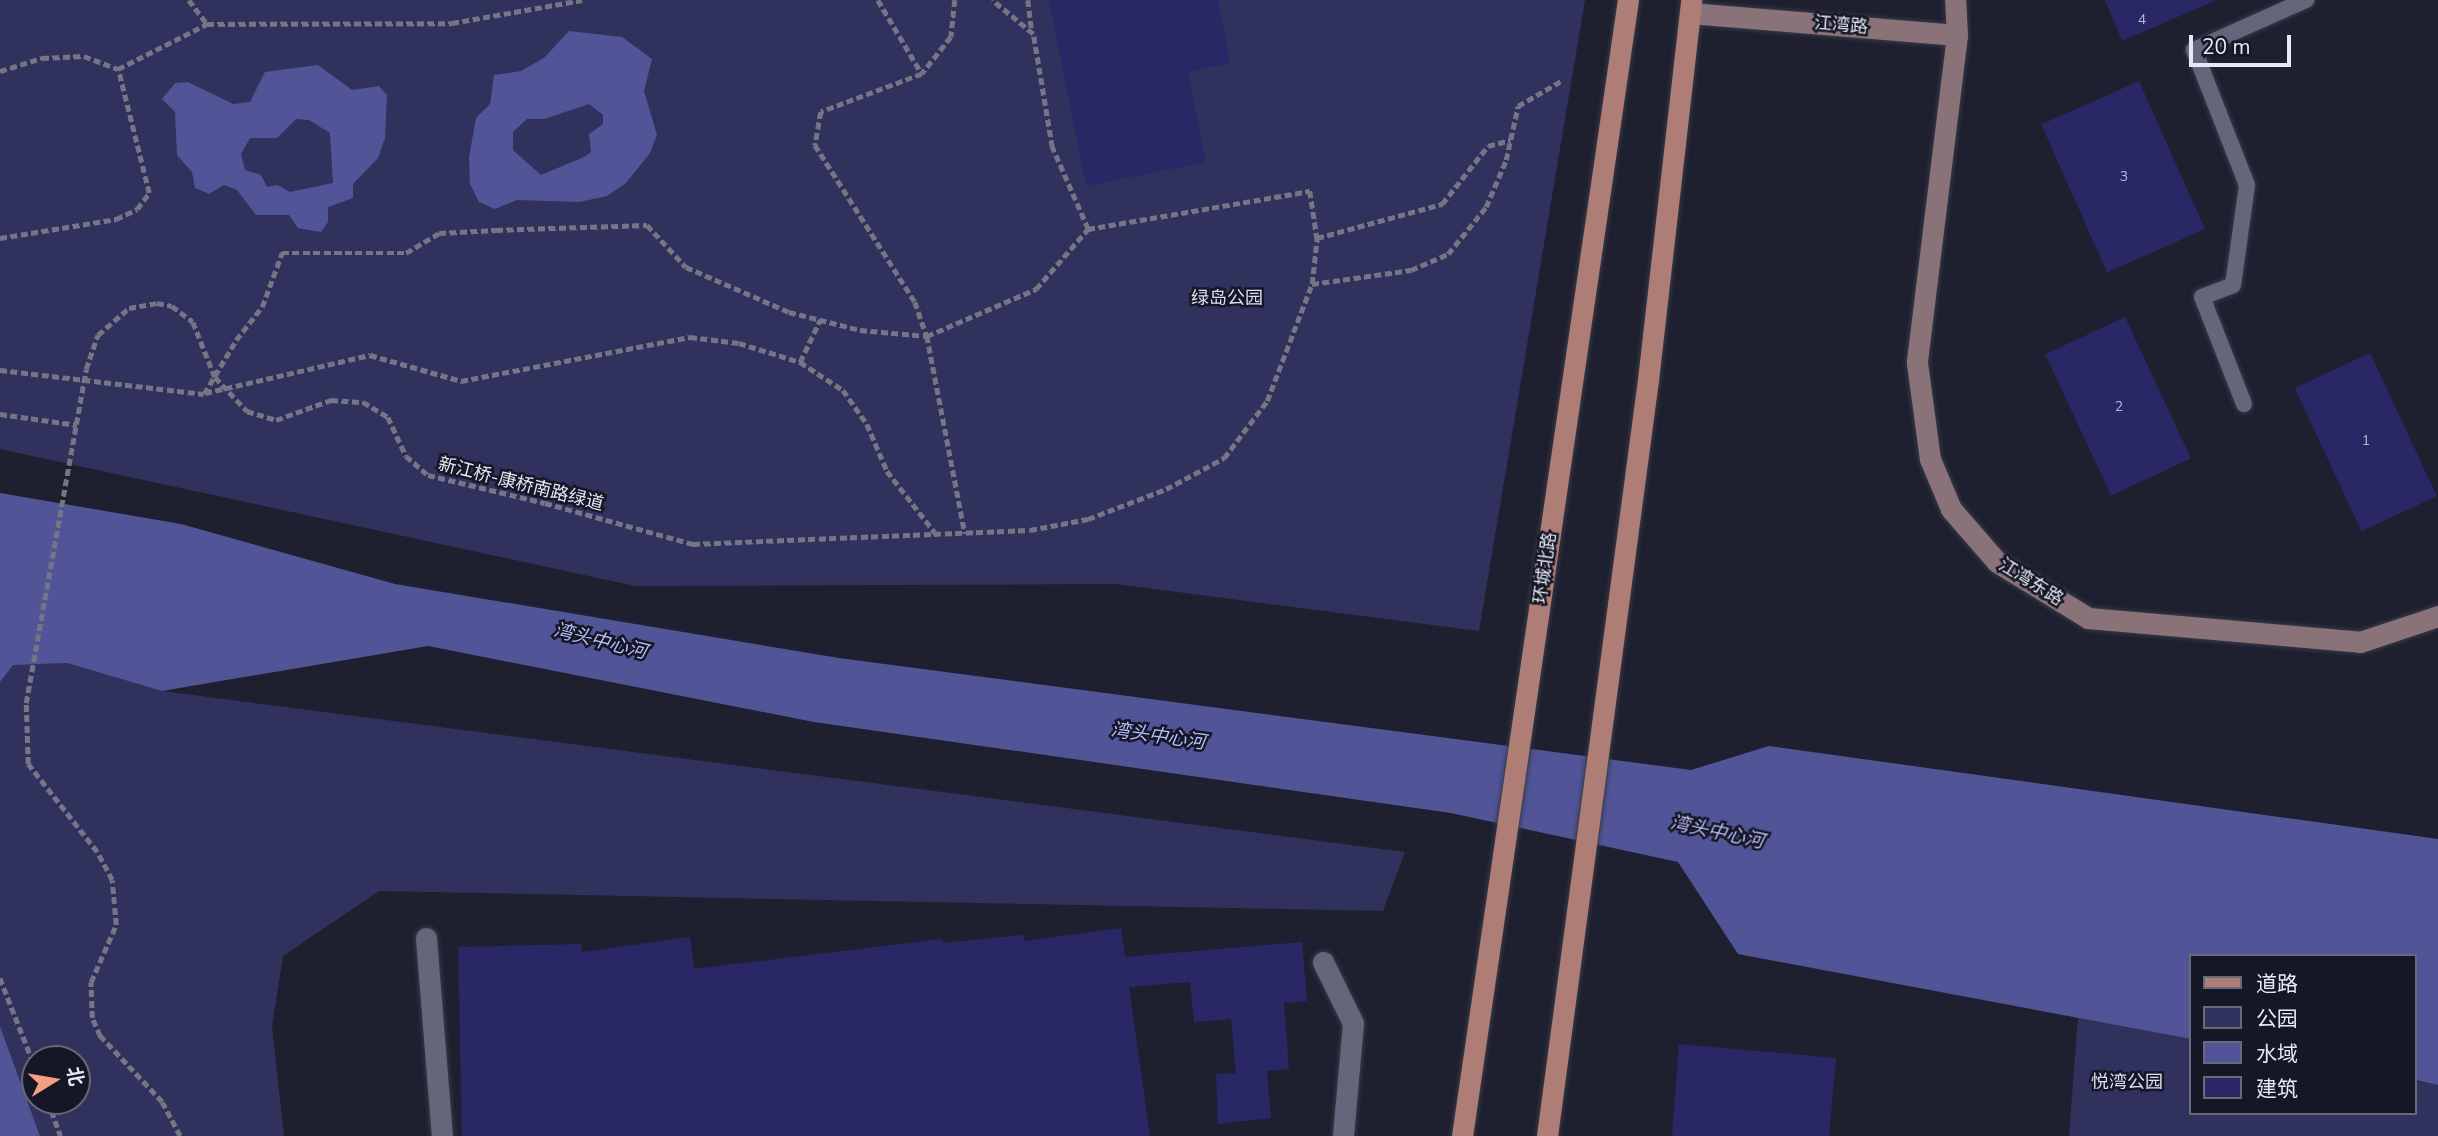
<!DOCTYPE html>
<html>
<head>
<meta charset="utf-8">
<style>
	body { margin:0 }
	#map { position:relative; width:2438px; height:1136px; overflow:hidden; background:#1e2030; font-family:"Nunito Sans","Noto Sans SC",sans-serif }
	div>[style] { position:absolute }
	.green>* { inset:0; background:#30325d }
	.water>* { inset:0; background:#515497 }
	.building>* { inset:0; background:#292766; transform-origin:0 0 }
	.path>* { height:4.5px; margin-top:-2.25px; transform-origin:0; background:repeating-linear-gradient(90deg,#757685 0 7px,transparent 0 10.5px) }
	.roads { filter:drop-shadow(0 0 2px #393a48) drop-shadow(0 0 2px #393a48) }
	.lane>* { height:16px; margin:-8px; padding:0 8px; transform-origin:8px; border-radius:8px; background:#64677b }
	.street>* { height:21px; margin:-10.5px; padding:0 10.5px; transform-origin:10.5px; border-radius:10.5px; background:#64677b }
	.secondary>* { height:21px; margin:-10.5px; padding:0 10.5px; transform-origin:10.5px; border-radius:10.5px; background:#897378 }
	.primary>* { height:21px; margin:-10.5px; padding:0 10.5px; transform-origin:10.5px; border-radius:10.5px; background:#ae7e76 }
	.path-bridge>* { height:4.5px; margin-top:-2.25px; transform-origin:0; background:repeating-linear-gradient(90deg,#757685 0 7px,transparent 0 10.5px) }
	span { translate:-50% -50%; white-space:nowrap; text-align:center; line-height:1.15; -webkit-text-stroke:5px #151626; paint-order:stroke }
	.number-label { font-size:14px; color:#b8b8d0 }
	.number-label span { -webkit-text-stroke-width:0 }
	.street-label { font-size:18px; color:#e7e8f4 }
	.park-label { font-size:18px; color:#dcdef3 }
	.water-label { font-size:19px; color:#b9bff9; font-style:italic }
	.legend { position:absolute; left:2189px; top:954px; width:228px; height:161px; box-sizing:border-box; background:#151626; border:2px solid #696a78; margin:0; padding:9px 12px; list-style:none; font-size:21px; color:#e7e8f4 }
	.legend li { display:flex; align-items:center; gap:14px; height:35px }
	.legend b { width:35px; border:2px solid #696a78 }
	.north { position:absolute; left:21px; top:1045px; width:70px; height:70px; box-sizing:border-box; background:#151626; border:2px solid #696a78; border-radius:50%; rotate:79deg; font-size:19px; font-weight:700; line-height:28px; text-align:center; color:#e7e8f4 }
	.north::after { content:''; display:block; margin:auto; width:24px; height:32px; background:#f39f83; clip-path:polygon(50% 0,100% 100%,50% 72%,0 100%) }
	.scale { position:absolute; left:2189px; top:35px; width:102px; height:32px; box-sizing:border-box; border:4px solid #e7e8f4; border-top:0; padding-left:9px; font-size:21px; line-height:24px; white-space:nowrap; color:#e7e8f4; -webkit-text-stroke:5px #151626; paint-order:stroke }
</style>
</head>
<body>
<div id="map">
	<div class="green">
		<i style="clip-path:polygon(0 0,1585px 0,1479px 631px,1116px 584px,635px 586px,0 449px)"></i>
		<i style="clip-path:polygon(evenodd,67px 663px,162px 691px,1405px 852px,1383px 911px,379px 891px,283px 956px,272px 1026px,284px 1136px,40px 1136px,0 1026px,0 682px,13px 664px,67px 663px,35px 1059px,77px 1059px,77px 1101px,35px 1101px,35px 1059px)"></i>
		<i style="clip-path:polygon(2078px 1017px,2191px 1039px,2191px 1113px,2415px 1113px,2415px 1081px,2438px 1085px,2438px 1136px,2069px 1136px)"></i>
	</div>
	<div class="water">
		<i style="clip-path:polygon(evenodd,569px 31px,622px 37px,652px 59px,644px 91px,657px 135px,650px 153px,626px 183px,607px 196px,579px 202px,517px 200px,495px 209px,479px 202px,470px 184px,469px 157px,476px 118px,490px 104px,494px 75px,521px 71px,544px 58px,569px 31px,589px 104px,603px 115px,603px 124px,589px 134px,591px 152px,584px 157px,541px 175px,513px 150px,513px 132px,527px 119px,544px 119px,589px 104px)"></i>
		<i style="clip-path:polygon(evenodd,318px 65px,352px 90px,379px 86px,387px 95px,385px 138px,378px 158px,353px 184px,353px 198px,328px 207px,328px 222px,321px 232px,298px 228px,289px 215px,256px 215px,237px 190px,224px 185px,209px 194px,195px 188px,192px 172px,177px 155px,175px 112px,162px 99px,175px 83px,188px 82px,233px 104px,250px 102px,265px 72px,318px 65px,296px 119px,309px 120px,330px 133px,333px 183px,290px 192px,277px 185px,267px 187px,261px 175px,245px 170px,241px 154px,250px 138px,277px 138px,296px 119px)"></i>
		<i style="clip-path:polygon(0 493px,181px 524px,395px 584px,839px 658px,1691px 770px,1769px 746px,2438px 839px,2438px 1085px,2415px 1080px,2415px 956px,2191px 956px,2191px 1039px,1738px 954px,1678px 862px,1451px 813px,814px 722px,428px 646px,162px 691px,67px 663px,13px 665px,0 682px)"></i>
		<i style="clip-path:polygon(0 1026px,40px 1136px,0 1136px)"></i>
	</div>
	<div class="building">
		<i style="clip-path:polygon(1049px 0,1218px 0,1230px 63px,1188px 72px,1206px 162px,1086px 186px)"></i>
		<i style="clip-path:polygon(2105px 0,2217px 0,2122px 41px)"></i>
		<i style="left:2139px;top:81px;width:162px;height:107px;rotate:66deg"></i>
		<i style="left:2125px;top:317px;width:156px;height:88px;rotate:65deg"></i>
		<i style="left:2370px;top:353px;width:158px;height:83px;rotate:65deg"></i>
		<i style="clip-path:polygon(1121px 928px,1125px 957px,1302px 942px,1307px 1001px,1284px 1003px,1289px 1069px,1267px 1071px,1271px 1118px,1218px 1124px,1216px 1074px,1236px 1073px,1231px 1019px,1194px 1022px,1190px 982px,1129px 987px,1150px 1136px,462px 1136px,458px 947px,581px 944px,582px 952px,690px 937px,694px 969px,942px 939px,943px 943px,1023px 935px,1024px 941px)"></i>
		<i style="clip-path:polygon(1679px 1044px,1836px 1058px,1829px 1136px,1672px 1136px)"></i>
	</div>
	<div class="path">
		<i style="left:189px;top:0;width:30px;rotate:53deg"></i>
		<i style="left:878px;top:0;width:86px;rotate:59.3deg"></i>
		<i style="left:955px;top:0;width:37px;rotate:96deg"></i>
		<i style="left:951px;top:37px;width:47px;rotate:128.1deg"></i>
		<i style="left:922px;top:74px;width:108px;rotate:159.4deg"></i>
		<i style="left:821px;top:112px;width:34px;rotate:100deg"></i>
		<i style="left:815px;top:145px;width:186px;rotate:57.5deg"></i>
		<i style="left:915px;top:302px;width:36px;rotate:71deg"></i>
		<i style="left:927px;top:336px;width:201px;rotate:79.1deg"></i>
		<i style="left:1028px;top:0;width:34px;rotate:83deg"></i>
		<i style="left:0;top:71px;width:44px;rotate:-17.2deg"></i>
		<i style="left:42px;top:58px;width:42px;rotate:-2.7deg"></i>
		<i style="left:84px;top:56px;width:36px;rotate:21deg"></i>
		<i style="left:118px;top:69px;width:100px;rotate:-26.8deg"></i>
		<i style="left:207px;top:24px;width:245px;rotate:-0.2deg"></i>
		<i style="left:452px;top:23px;width:132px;rotate:-10deg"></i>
		<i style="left:1088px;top:229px;width:225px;rotate:-9.7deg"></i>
		<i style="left:1310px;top:191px;width:48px;rotate:81.5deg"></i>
		<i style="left:1317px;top:238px;width:130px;rotate:-15.2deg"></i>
		<i style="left:1442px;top:204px;width:74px;rotate:-51.6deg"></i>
		<i style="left:1488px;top:146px;width:23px;rotate:-15deg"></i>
		<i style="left:0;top:238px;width:118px;rotate:-9.3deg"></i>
		<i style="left:116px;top:219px;width:23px;rotate:-25deg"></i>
		<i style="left:137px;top:209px;width:20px;rotate:-53deg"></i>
		<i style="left:149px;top:193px;width:128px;rotate:-104deg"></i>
		<i style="left:1312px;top:284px;width:46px;rotate:-83.8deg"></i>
		<i style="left:800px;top:362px;width:47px;rotate:-64.5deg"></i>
		<i style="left:0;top:370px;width:205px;rotate:6.7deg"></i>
		<i style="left:204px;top:394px;width:63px;rotate:-59.3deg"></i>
		<i style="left:236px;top:340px;width:42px;rotate:-51.8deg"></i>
		<i style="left:262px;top:307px;width:58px;rotate:-69.7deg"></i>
		<i style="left:282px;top:253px;width:124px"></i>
		<i style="left:406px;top:253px;width:39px;rotate:-31deg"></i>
		<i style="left:439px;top:233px;width:57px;rotate:-3deg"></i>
		<i style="left:496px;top:230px;width:151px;rotate:-1.9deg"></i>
		<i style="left:647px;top:225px;width:57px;rotate:47.1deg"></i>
		<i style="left:686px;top:267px;width:112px;rotate:23.6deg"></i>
		<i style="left:789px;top:312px;width:73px;rotate:14.2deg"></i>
		<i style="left:860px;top:330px;width:67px;rotate:5.1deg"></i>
		<i style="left:927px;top:336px;width:119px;rotate:-23.3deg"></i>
		<i style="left:1036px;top:289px;width:79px;rotate:-49.1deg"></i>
		<i style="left:1088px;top:229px;width:90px;rotate:-113.7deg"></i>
		<i style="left:1052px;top:147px;width:115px;rotate:-99.5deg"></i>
		<i style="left:1033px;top:34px;width:53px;rotate:-140.3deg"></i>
		<i style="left:205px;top:393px;width:169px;rotate:-13deg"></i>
		<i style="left:370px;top:355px;width:95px;rotate:15.9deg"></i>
		<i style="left:461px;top:381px;width:233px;rotate:-10.9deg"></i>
		<i style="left:690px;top:337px;width:49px;rotate:7deg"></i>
		<i style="left:739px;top:343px;width:64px;rotate:17.3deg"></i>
		<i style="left:800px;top:362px;width:51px;rotate:33.1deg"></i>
		<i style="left:843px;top:390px;width:42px;rotate:54.8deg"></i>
		<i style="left:867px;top:424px;width:51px;rotate:66.9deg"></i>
		<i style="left:887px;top:471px;width:80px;rotate:52.1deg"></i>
		<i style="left:0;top:414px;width:78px;rotate:8.1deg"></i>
		<i style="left:545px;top:503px;width:154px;rotate:15.5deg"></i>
		<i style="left:693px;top:544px;width:337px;rotate:-2.4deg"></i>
		<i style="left:1030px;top:530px;width:59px;rotate:-10.7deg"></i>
		<i style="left:1088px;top:519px;width:84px;rotate:-21deg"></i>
		<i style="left:1166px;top:489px;width:66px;rotate:-28.1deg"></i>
		<i style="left:1224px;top:458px;width:71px;rotate:-53deg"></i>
		<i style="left:1267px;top:401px;width:125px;rotate:-69deg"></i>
		<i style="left:1312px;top:284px;width:100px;rotate:-8deg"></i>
		<i style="left:1411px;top:270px;width:40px;rotate:-23.4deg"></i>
		<i style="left:1448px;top:254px;width:60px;rotate:-51deg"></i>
		<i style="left:1486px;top:207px;width:51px;rotate:-66.9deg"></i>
		<i style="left:1506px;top:160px;width:55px;rotate:-77.5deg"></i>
		<i style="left:1518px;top:106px;width:50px;rotate:-30.2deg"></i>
		<i style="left:0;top:978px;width:96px;rotate:68.5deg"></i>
		<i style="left:48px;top:1101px;width:37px;rotate:70deg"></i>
	</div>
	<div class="roads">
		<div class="lane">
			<i style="left:2244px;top:404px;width:115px;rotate:-111.4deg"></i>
			<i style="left:2202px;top:297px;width:33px;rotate:-21deg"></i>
			<i style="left:2233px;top:285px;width:101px;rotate:-82deg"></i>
			<i style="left:2247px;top:185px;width:145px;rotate:-111.4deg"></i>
			<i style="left:2194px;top:50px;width:123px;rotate:-24.1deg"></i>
		</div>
		<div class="street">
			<i style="left:426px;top:938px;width:199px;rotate:85.4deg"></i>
			<i style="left:1323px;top:962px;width:68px;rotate:63.8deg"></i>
			<i style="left:1353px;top:1023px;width:113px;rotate:95.1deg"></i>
		</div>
		<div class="secondary">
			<i style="left:1690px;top:13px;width:268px;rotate:4.7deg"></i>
			<i style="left:1957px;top:35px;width:35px;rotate:-93deg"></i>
			<i style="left:1957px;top:35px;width:330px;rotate:97deg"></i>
			<i style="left:1917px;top:363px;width:97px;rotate:82.3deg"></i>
			<i style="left:1930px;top:459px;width:54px;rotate:67.2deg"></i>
			<i style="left:1951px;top:509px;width:70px;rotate:49deg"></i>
			<i style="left:1997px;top:562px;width:107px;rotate:31.6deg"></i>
			<i style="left:2088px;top:618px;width:273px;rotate:5deg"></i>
			<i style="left:2360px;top:642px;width:82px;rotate:-18.4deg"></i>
		</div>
		<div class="primary">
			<i style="left:1462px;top:1136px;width:1148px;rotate:-81.69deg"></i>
			<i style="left:1547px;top:1136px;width:763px;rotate:-82.39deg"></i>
			<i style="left:1648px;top:380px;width:382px;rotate:-83.5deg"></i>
		</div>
	</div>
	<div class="path-bridge">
		<i style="left:180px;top:1136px;width:38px;rotate:-118deg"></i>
		<i style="left:162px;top:1102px;width:91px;rotate:-133.2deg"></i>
		<i style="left:100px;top:1036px;width:20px;rotate:-114deg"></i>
		<i style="left:92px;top:1018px;width:36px;rotate:-92deg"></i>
		<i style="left:91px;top:982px;width:62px;rotate:-66.3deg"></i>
		<i style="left:116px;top:925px;width:45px;rotate:-95.1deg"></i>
		<i style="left:112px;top:880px;width:32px;rotate:-118deg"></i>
		<i style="left:97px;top:852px;width:112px;rotate:-128.1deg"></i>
		<i style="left:28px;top:764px;width:61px;rotate:-91.9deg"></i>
		<i style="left:26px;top:703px;width:339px;rotate:-79.8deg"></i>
		<i style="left:86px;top:369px;width:36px;rotate:-71deg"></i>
		<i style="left:98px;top:335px;width:41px;rotate:-41.1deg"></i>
		<i style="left:129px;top:308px;width:28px;rotate:-10deg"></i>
		<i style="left:157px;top:303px;width:15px;rotate:11deg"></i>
		<i style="left:172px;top:306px;width:26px;rotate:37deg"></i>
		<i style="left:193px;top:322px;width:59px;rotate:68.2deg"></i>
		<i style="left:215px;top:377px;width:47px;rotate:46.7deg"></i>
		<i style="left:247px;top:411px;width:30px;rotate:17deg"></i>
		<i style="left:276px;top:420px;width:59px;rotate:-20deg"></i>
		<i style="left:331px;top:400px;width:32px;rotate:4deg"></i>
		<i style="left:363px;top:402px;width:29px;rotate:31deg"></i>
		<i style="left:388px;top:417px;width:43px;rotate:65.2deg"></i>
		<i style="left:406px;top:456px;width:29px;rotate:41deg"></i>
		<i style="left:428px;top:475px;width:120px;rotate:13.5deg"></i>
	</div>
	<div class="number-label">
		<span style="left:2142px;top:20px">4</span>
		<span style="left:2124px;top:177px">3</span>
		<span style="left:2119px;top:407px">2</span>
		<span style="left:2366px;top:441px">1</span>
	</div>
	<div class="street-label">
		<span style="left:1841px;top:25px;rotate:5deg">江湾路</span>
		<span style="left:521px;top:484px;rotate:14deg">新江桥-康桥南路绿道</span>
		<span style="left:1545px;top:568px;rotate:-82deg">环城北路</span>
		<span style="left:2031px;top:582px;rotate:32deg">江湾东路</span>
	</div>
	<div class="park-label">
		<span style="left:1227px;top:298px">绿岛公园</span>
		<span style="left:2127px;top:1082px">悦湾公园</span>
	</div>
	<div class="water-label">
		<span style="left:600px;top:642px;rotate:14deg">湾头中心河</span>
		<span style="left:1158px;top:737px;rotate:8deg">湾头中心河</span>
		<span style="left:1717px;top:833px;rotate:12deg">湾头中心河</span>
	</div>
	<ul class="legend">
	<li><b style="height:9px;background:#ae7e76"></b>道路</li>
	<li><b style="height:19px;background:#30325d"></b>公园</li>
	<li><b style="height:19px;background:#515497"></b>水域</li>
	<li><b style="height:19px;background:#292766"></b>建筑</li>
	</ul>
	<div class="north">北</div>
	<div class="scale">20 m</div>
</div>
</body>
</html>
